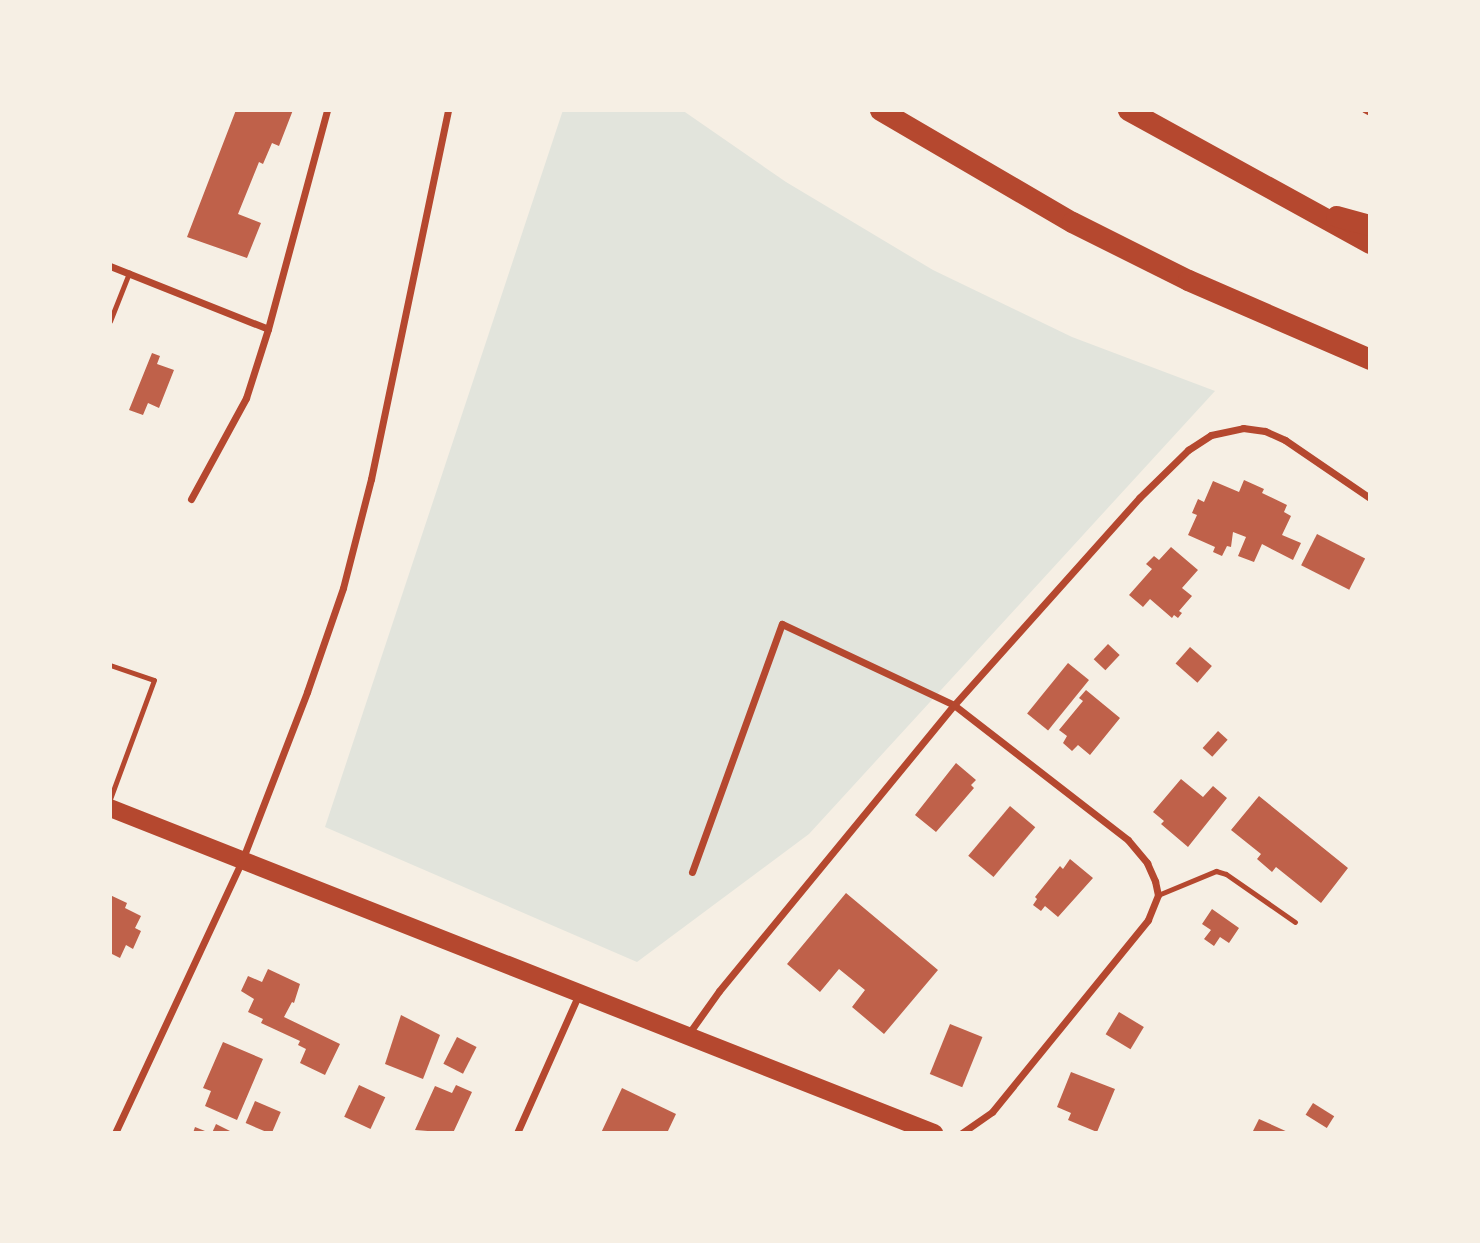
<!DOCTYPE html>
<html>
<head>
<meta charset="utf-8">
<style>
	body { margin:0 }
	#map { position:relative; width:1480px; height:1243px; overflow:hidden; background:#f6efe4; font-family:"Archivo Narrow",sans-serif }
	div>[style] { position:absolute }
	.green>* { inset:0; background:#e2e4dc }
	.building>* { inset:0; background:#bf614a; transform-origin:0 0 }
	.service>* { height:5px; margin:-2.5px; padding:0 2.5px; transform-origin:2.5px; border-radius:2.5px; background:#b5482f }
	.minor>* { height:7px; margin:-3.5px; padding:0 3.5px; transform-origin:3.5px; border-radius:3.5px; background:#b5482f }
	.primary>* { height:18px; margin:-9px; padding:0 9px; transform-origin:9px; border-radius:9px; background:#b5482f }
	.motorway>* { height:21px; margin:-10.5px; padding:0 10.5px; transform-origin:10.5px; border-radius:10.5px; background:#b5482f }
	span { translate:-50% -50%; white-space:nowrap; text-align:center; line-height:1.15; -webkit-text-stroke:5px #f6efe4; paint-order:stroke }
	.frame { position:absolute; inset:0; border:112px solid #f6efe4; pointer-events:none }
</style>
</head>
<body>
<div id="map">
	<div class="green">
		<i style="clip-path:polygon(563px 110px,682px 110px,786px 182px,933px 270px,1072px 337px,1215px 391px,809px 834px,637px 962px,325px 827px)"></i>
	</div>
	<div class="building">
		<i style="clip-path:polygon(236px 110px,293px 110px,279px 146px,272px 143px,263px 164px,259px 162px,238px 214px,261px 223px,247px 258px,187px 237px)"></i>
		<i style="clip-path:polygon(152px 353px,160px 356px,157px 364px,174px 370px,159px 408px,148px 403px,143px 415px,129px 410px)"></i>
		<i style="clip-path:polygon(1244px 480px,1264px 489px,1262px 493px,1287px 505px,1284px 512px,1291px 516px,1282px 535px,1301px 543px,1293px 560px,1262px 544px,1254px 562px,1238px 556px,1246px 537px,1233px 532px,1231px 547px,1227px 546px,1222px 556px,1213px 552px,1215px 547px,1188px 535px,1197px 515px,1192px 513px,1198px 499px,1204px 502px,1213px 481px,1239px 492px)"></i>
		<i style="left:1317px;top:534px;width:54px;height:35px;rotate:27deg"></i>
		<i style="clip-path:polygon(1171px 547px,1198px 570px,1182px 588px,1192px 596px,1179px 611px,1182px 613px,1178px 618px,1174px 615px,1172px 618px,1150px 599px,1143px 607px,1129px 595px,1152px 569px,1146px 564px,1154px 556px,1159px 560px)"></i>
		<i style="left:1108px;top:644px;width:16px;height:21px;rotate:43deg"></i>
		<i style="left:1190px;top:647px;width:29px;height:22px;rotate:41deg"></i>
		<i style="left:1068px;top:663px;width:27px;height:65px;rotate:39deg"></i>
		<i style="clip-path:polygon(1086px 690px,1120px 718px,1090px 755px,1078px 745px,1072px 751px,1063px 743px,1067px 736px,1059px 730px,1083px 701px,1079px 698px)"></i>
		<i style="left:1218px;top:731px;width:13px;height:23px;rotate:42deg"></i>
		<i style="clip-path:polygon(956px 763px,976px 780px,971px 785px,974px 788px,936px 832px,915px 815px)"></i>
		<i style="clip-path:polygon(1181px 779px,1203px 797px,1213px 786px,1227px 798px,1188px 847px,1161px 824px,1164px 821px,1153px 812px)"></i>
		<i style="clip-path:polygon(1259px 796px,1348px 868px,1321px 903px,1276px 867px,1272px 872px,1257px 859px,1261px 854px,1231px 830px)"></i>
		<i style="left:1010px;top:806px;width:33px;height:65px;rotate:40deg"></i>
		<i style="clip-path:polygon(1070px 859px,1093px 878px,1058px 917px,1045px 906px,1041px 911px,1033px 905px,1037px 899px,1035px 897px,1060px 866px,1063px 869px)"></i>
		<i style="clip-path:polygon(846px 893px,938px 970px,884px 1034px,852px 1007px,865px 990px,839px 969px,820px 992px,787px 964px)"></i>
		<i style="clip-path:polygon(110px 895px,127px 903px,125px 908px,141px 916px,135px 928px,141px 931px,133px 949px,126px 945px,120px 958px,110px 953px)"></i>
		<i style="clip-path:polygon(1212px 909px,1239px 928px,1229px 943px,1220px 937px,1214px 946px,1204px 939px,1211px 930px,1202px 924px)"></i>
		<i style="clip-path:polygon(268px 969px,300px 984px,294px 1003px,292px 1002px,284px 1017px,340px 1044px,325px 1075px,300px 1063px,306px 1049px,298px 1045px,300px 1041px,261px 1023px,263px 1019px,248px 1012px,254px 999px,241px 991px,248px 976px,262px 982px)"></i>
		<i style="left:1119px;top:1012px;width:29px;height:26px;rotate:31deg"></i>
		<i style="clip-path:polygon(401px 1015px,440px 1035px,423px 1079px,385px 1064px)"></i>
		<i style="left:950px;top:1024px;width:35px;height:54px;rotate:22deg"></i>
		<i style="left:457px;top:1037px;width:22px;height:30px;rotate:27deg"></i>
		<i style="clip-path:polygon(223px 1042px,263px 1059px,237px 1120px,205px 1106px,211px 1091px,203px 1088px)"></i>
		<i style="clip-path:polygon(1071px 1072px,1115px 1089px,1097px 1132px,1068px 1120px,1071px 1113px,1057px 1107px)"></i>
		<i style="left:359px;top:1085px;width:29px;height:35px;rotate:25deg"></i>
		<i style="clip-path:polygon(456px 1085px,472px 1092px,453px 1133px,415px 1130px,435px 1086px,452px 1093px)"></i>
		<i style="clip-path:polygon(622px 1088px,676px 1114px,667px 1133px,601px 1133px)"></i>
		<i style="left:255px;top:1101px;width:28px;height:24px;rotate:23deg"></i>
		<i style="left:1313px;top:1103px;width:25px;height:14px;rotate:32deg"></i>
		<i style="clip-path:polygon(1259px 1119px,1290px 1133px,1252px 1133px)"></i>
		<i style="clip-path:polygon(216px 1124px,234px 1133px,212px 1133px)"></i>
		<i style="clip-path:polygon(195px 1127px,210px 1133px,193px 1133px)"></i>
	</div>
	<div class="service">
		<i style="left:1364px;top:110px;width:7px;rotate:27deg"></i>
		<i style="left:110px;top:321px;width:52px;rotate:-68.4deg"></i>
		<i style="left:110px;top:665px;width:46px;rotate:18.8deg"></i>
		<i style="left:154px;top:680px;width:127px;rotate:110.3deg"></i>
		<i style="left:1158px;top:895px;width:63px;rotate:-22.5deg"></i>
		<i style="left:1216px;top:871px;width:10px;rotate:17deg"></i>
		<i style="left:1226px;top:874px;width:84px;rotate:34.8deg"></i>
	</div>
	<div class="minor">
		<i style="left:110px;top:266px;width:170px;rotate:21.7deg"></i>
		<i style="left:191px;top:499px;width:115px;rotate:-61.4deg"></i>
		<i style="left:246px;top:398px;width:72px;rotate:-72.3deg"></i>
		<i style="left:268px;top:329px;width:227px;rotate:-74.9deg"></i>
		<i style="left:692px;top:872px;width:264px;rotate:-70.1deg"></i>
		<i style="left:782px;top:624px;width:190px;rotate:25.2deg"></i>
		<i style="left:954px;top:705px;width:220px;rotate:37.8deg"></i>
		<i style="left:1128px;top:840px;width:30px;rotate:50deg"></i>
		<i style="left:1147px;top:863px;width:20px;rotate:66deg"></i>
		<i style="left:1155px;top:881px;width:14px;rotate:78deg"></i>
		<i style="left:1158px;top:895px;width:27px;rotate:112deg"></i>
		<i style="left:1148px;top:920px;width:247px;rotate:129.1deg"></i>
		<i style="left:992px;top:1112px;width:37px;rotate:145deg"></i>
		<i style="left:687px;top:1036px;width:55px;rotate:-54.6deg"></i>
		<i style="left:719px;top:991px;width:370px;rotate:-50.6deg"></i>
		<i style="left:954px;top:705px;width:278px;rotate:-48.2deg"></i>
		<i style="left:1139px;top:498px;width:69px;rotate:-44.4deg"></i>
		<i style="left:1188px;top:450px;width:27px;rotate:-33deg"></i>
		<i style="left:1211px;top:435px;width:33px;rotate:-12deg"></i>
		<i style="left:1243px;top:428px;width:22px;rotate:8deg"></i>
		<i style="left:1265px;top:431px;width:22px;rotate:24deg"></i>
		<i style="left:1285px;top:440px;width:103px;rotate:34.3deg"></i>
		<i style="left:115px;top:1133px;width:303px;rotate:-65deg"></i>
		<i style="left:243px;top:858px;width:178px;rotate:-68.9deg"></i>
		<i style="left:307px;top:692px;width:110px;rotate:-70.9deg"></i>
		<i style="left:343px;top:588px;width:113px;rotate:-75.6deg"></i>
		<i style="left:371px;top:479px;width:377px;rotate:-78.2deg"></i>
		<i style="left:517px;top:1133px;width:152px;rotate:-66deg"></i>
	</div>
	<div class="primary">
		<i style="left:110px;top:808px;width:886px;rotate:21.53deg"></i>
	</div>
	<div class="motorway">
		<i style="left:880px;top:110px;width:222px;rotate:30.3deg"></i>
		<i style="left:1072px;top:222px;width:130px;rotate:26.6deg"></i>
		<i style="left:1188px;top:280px;width:198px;rotate:23.5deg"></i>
		<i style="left:1128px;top:110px;width:276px;rotate:28.8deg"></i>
		<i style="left:1336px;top:216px;width:35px;rotate:15deg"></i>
	</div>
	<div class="frame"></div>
</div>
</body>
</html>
